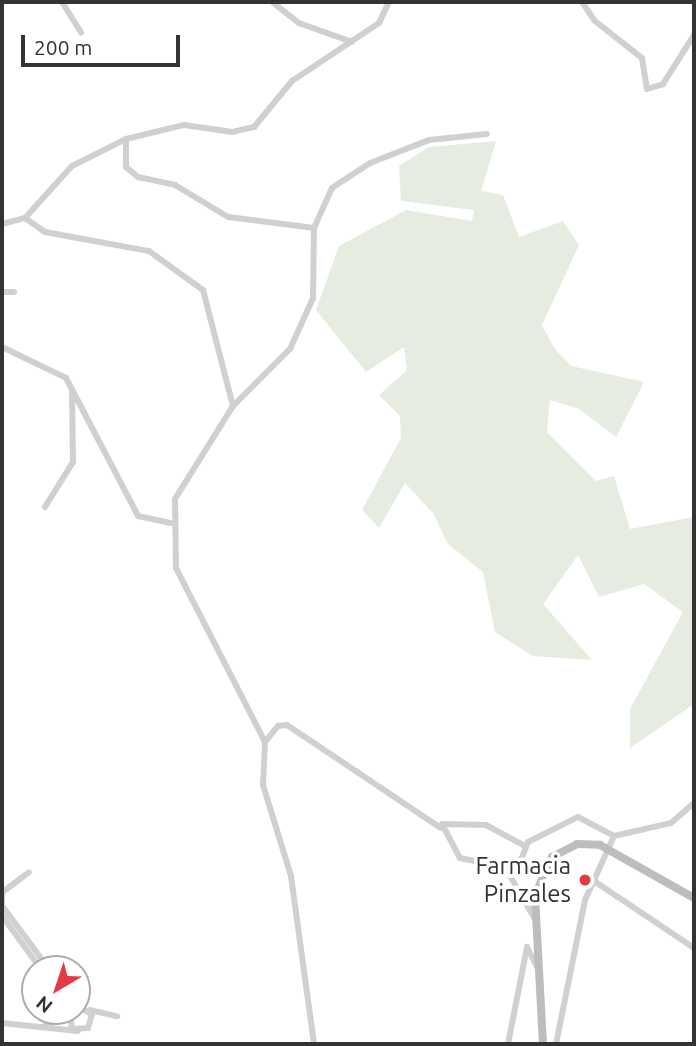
<!DOCTYPE html>
<html>
<head>
<meta charset="utf-8">
<style>
	body { margin:0 }
	#map { position:relative; width:696px; height:1046px; overflow:hidden; background:#fff; font-family:Ubuntu,sans-serif }
	div>[style] { position:absolute }
	.green>* { inset:0; background:#e6ecdf }
	.street>* { height:6px; margin:-3px; padding:0 3px; transform-origin:3px; border-radius:3px; background:#d0d0d0 }
	.secondary>* { height:8px; margin:-4px; padding:0 4px; transform-origin:4px; border-radius:4px; background:#bdbdbd }
	.dots>* { width:19px; height:19px; translate:-50% -50%; box-sizing:border-box; border:4px solid #fff; border-radius:50% }
	span { translate:-50% -50%; white-space:nowrap; text-align:center; line-height:1.15; -webkit-text-stroke:7px #fff; paint-order:stroke }
	.poi-label { font-size:24px; color:#333 }
	.right { translate:-100% -50%; text-align:right }
	.frame { position:absolute; inset:0; border:4px solid #333; pointer-events:none }
	.north { position:absolute; left:21px; top:955px; width:70px; height:70px; box-sizing:border-box; background:#fff; border:2px solid #adadad; border-radius:50%; rotate:219deg; font-size:19px; font-weight:700; line-height:28px; text-align:center; color:#333 }
	.north::after { content:''; display:block; margin:auto; width:24px; height:32px; background:#e63946; clip-path:polygon(50% 0,100% 100%,50% 72%,0 100%) }
	.scale { position:absolute; left:21px; top:35px; width:159px; height:32px; box-sizing:border-box; border:4px solid #333; border-top:0; padding-left:9px; font-size:21px; line-height:24px; white-space:nowrap; color:#333; -webkit-text-stroke:5px #fff; paint-order:stroke }
</style>
</head>
<body>
<div id="map">
	<div class="green">
		<i style="clip-path:polygon(496px 141px,481px 191px,503px 195px,519px 237px,563px 221px,579px 245px,542px 325px,554px 348px,571px 366px,644px 382px,616px 437px,579px 409px,550px 400px,547px 432px,596px 481px,614px 476px,630px 529px,694px 517px,694px 704px,630px 748px,630px 709px,683px 612px,644px 584px,599px 597px,578px 555px,543px 604px,592px 660px,533px 656px,495px 632px,483px 572px,448px 544px,433px 513px,405px 483px,379px 528px,362px 510px,401px 438px,400px 416px,379px 395px,407px 370px,404px 347px,366px 372px,316px 310px,339px 246px,406px 210px,472px 221px,474px 210px,401px 201px,399px 166px,429px 147px)"></i>
	</div>
	<div class="street">
		<i style="left:62px;top:2px;width:36px;rotate:58deg"></i>
		<i style="left:272px;top:2px;width:34px;rotate:38deg"></i>
		<i style="left:299px;top:23px;width:56px;rotate:19.7deg"></i>
		<i style="left:582px;top:2px;width:23px;rotate:56deg"></i>
		<i style="left:595px;top:21px;width:60px;rotate:38.2deg"></i>
		<i style="left:642px;top:58px;width:31px;rotate:81deg"></i>
		<i style="left:647px;top:89px;width:17px;rotate:-17deg"></i>
		<i style="left:663px;top:84px;width:58px;rotate:-57.7deg"></i>
		<i style="left:126px;top:139px;width:28px;rotate:90deg"></i>
		<i style="left:126px;top:167px;width:16px;rotate:40deg"></i>
		<i style="left:138px;top:177px;width:38px;rotate:12deg"></i>
		<i style="left:175px;top:185px;width:62px;rotate:31.1deg"></i>
		<i style="left:228px;top:217px;width:87px;rotate:7.3deg"></i>
		<i style="left:25px;top:218px;width:24px;rotate:35deg"></i>
		<i style="left:45px;top:232px;width:106px;rotate:10.4deg"></i>
		<i style="left:149px;top:251px;width:67px;rotate:35.8deg"></i>
		<i style="left:203px;top:290px;width:120px;rotate:75.5deg"></i>
		<i style="left:2px;top:224px;width:24px;rotate:-15deg"></i>
		<i style="left:25px;top:218px;width:70px;rotate:-47.9deg"></i>
		<i style="left:72px;top:166px;width:60px;rotate:-26.6deg"></i>
		<i style="left:126px;top:139px;width:60px;rotate:-13.6deg"></i>
		<i style="left:184px;top:125px;width:49px;rotate:8.3deg"></i>
		<i style="left:232px;top:132px;width:23px;rotate:-13deg"></i>
		<i style="left:254px;top:127px;width:60px;rotate:-50.4deg"></i>
		<i style="left:292px;top:81px;width:105px;rotate:-33.7deg"></i>
		<i style="left:379px;top:23px;width:23px;rotate:-65deg"></i>
		<i style="left:2px;top:292px;width:12px"></i>
		<i style="left:2px;top:347px;width:71px;rotate:25.8deg"></i>
		<i style="left:66px;top:378px;width:156px;rotate:62.4deg"></i>
		<i style="left:138px;top:516px;width:34px;rotate:12deg"></i>
		<i style="left:45px;top:507px;width:53px;rotate:-58.1deg"></i>
		<i style="left:73px;top:462px;width:71px;rotate:-90.8deg"></i>
		<i style="left:265px;top:742px;width:21px;rotate:-51deg"></i>
		<i style="left:278px;top:726px;width:9px;rotate:-6deg"></i>
		<i style="left:287px;top:725px;width:185px;rotate:33.8deg"></i>
		<i style="left:505px;top:867px;width:46px;rotate:-168.7deg"></i>
		<i style="left:460px;top:858px;width:38px;rotate:-118deg"></i>
		<i style="left:442px;top:824px;width:44px;rotate:1.3deg"></i>
		<i style="left:486px;top:825px;width:44px;rotate:28.3deg"></i>
		<i style="left:594px;top:881px;width:120px;rotate:33.8deg"></i>
		<i style="left:2px;top:889px;width:20px;rotate:90deg"></i>
		<i style="left:4px;top:891px;width:31px;rotate:-37deg"></i>
		<i style="left:3px;top:907px;width:77px;rotate:53.4deg"></i>
		<i style="left:2px;top:916px;width:66px;rotate:53.7deg"></i>
		<i style="left:536px;top:921px;width:62px;rotate:-119.9deg"></i>
		<i style="left:505px;top:867px;width:17px;rotate:-24deg"></i>
		<i style="left:521px;top:860px;width:19px;rotate:-69deg"></i>
		<i style="left:528px;top:842px;width:56px;rotate:-26.6deg"></i>
		<i style="left:578px;top:817px;width:41px;rotate:27.8deg"></i>
		<i style="left:90px;top:1010px;width:28px;rotate:13deg"></i>
		<i style="left:70px;top:1011px;width:18px;rotate:84deg"></i>
		<i style="left:72px;top:1029px;width:16px;rotate:-4deg"></i>
		<i style="left:88px;top:1028px;width:15px;rotate:-74deg"></i>
		<i style="left:92px;top:1014px;width:17px;rotate:-152deg"></i>
		<i style="left:2px;top:1023px;width:76px;rotate:6deg"></i>
		<i style="left:43px;top:1027px;width:27px;rotate:-27deg"></i>
		<i style="left:314px;top:1044px;width:170px;rotate:-97.8deg"></i>
		<i style="left:291px;top:876px;width:95px;rotate:-107.1deg"></i>
		<i style="left:263px;top:785px;width:43px;rotate:-87.3deg"></i>
		<i style="left:265px;top:742px;width:195px;rotate:-117.1deg"></i>
		<i style="left:176px;top:568px;width:69px;rotate:-90.8deg"></i>
		<i style="left:175px;top:499px;width:110px;rotate:-58.1deg"></i>
		<i style="left:233px;top:406px;width:81px;rotate:-45deg"></i>
		<i style="left:290px;top:349px;width:56px;rotate:-65.7deg"></i>
		<i style="left:313px;top:298px;width:70px;rotate:-89.2deg"></i>
		<i style="left:314px;top:228px;width:44px;rotate:-65.8deg"></i>
		<i style="left:332px;top:188px;width:45px;rotate:-33.3deg"></i>
		<i style="left:370px;top:163px;width:63px;rotate:-21.3deg"></i>
		<i style="left:429px;top:140px;width:58px;rotate:-5.9deg"></i>
		<i style="left:508px;top:1044px;width:99px;rotate:-78.9deg"></i>
		<i style="left:527px;top:947px;width:29px;rotate:63deg"></i>
		<i style="left:556px;top:1044px;width:147px;rotate:-78.6deg"></i>
		<i style="left:585px;top:900px;width:70px;rotate:-65.6deg"></i>
		<i style="left:614px;top:836px;width:58px;rotate:-12.8deg"></i>
		<i style="left:671px;top:823px;width:30px;rotate:-41deg"></i>
	</div>
	<div class="secondary">
		<i style="left:543px;top:1044px;width:149px;rotate:-93.1deg"></i>
		<i style="left:535px;top:895px;width:42px;rotate:-65.9deg"></i>
		<i style="left:552px;top:857px;width:28px;rotate:-27deg"></i>
		<i style="left:577px;top:844px;width:23px;rotate:2deg"></i>
		<i style="left:600px;top:845px;width:108px;rotate:29.4deg"></i>
	</div>
	<div class="dots">
		<i style="left:585px;top:880px;background:#e63946"></i>
	</div>
	<div class="poi-label">
		<span class="right" style="left:571px;top:880px">Farmacia<br>Pinzales</span>
	</div>
	<div class="frame"></div>
	<div class="north">N</div>
	<div class="scale">200 m</div>
</div>
</body>
</html>
